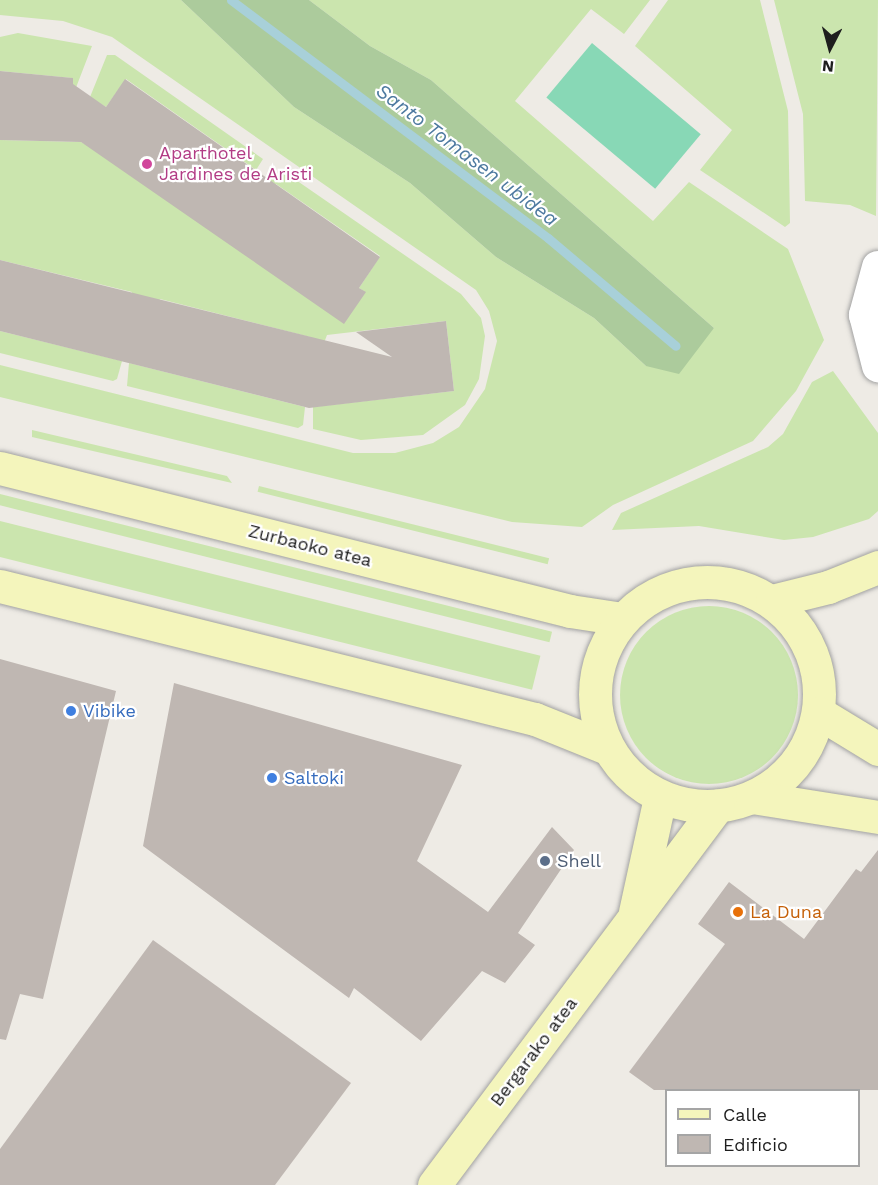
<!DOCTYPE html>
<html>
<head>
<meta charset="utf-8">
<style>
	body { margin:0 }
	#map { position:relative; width:878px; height:1185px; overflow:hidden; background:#eeebe5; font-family:"Work Sans",sans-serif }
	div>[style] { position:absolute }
	.grass>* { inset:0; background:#cbe5ae; transform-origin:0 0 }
	.round { border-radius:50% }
	.forest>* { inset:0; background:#accb9c }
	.pitch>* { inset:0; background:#88d8b6; transform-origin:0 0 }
	.stream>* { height:9px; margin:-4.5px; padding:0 4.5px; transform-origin:4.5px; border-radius:4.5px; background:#a8d0d9 }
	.building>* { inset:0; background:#bfb7b2 }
	.roads { filter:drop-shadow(0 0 2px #a2a2a2) drop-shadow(0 0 2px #a2a2a2) }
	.street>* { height:32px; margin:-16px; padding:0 16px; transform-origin:16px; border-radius:16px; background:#fff }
	.secondary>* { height:33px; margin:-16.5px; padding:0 16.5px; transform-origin:16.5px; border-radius:16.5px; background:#f4f5bc }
	.secondary>.ring { margin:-16.5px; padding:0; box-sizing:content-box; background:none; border:33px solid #f4f5bc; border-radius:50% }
	.dots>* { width:16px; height:16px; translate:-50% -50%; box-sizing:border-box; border:3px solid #fff; border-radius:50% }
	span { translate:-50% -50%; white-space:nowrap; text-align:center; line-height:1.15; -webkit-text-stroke:4.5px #fff; paint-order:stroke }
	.hotel-label { font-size:18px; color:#b23c85 }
	.left { translate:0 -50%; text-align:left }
	.street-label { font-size:18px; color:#1e1e1e }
	.shop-label { font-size:18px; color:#366cbe }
	.service-label { font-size:18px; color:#4e5e75 }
	.food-label { font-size:18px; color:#c56008 }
	.water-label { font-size:20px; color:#4e7aa0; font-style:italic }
	.legend { position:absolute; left:665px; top:1089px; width:195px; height:78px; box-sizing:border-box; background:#fff; border:2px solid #a5a5a5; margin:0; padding:8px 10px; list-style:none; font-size:18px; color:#1e1e1e }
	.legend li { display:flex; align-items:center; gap:12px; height:30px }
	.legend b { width:30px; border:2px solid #a5a5a5 }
	.north { position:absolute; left:800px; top:18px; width:60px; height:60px; -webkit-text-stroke:4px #fff; paint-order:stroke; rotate:186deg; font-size:16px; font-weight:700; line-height:24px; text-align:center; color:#1e1e1e }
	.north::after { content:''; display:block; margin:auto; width:21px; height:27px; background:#1e1e1e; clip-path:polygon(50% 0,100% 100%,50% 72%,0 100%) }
</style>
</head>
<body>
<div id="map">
	<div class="grass">
		<i style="clip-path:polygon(0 0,181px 0,294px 107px,410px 183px,496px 257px,594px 318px,646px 366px,714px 328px,431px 80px,370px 46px,309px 0,650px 0,624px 34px,591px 9px,515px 101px,653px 221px,689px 182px,788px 249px,824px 340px,796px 391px,753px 441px,613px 505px,582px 527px,512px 522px,0 397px,0 365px,353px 453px,395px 453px,433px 443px,459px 427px,485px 389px,497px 341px,489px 311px,476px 290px,112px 37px,63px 21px,0 15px)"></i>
		<i style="clip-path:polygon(668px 0,760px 0,788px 111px,790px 223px,785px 227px,700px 170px,732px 130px,635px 46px)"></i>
		<i style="clip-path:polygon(774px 0,878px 0,876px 216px,850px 205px,805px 201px,803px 114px)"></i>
		<i style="clip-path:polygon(18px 33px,92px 46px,72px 98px,72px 78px,0 71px,0 37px)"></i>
		<i style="clip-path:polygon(107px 55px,115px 55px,263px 159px,256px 170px,126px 79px,106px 107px,90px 97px)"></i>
		<i style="clip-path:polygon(0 140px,81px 142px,365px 292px,359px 288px,380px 256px,276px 184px,261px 204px,254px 200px,280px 169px,461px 294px,481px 318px,485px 336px,479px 379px,465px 405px,423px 435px,361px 440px,313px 429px,313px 407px,454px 391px,446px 321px,327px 335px,321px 351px,310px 337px,160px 299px,152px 313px,126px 316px,132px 292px,0 260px)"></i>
		<i style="clip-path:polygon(0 331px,122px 361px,117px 379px,113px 381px,0 353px)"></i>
		<i style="clip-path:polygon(129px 363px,305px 407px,303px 425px,298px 428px,127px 386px)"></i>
		<i style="clip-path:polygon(833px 371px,878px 433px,878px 511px,869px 519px,813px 537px,784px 540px,699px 526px,612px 530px,621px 513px,768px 447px,783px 434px,812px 382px)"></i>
		<i style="clip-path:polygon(32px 430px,227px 476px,232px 483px,32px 437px)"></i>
		<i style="left:259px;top:486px;width:299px;height:6px;rotate:14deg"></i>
		<i style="left:0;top:494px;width:569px;height:11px;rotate:14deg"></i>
		<i style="left:0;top:521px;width:557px;height:35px;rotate:14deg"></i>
		<i class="round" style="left:620px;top:606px;width:178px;height:178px"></i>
	</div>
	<div class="forest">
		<i style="clip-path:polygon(181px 0,309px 0,370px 46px,431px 80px,714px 328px,679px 374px,646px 366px,594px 318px,496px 257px,410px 183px,294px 107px)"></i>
	</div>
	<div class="pitch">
		<i style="left:592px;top:43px;width:142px;height:71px;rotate:40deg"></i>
	</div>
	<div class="stream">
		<i style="left:231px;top:0;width:396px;rotate:36.9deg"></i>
		<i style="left:548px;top:238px;width:167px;rotate:40.2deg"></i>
	</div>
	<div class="building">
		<i style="clip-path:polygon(0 71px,73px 78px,73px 84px,106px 107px,125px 79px,380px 257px,359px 288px,366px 292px,344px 324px,81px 142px,0 140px)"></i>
		<i style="clip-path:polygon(0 260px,392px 357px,356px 332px,446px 321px,454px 391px,309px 408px,0 331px)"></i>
		<i style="clip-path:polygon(0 659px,116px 691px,43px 999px,20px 994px,6px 1040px,0 1039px)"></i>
		<i style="clip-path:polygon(174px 683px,462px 765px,417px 861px,488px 912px,552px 827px,574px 850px,518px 933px,535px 945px,505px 983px,482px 971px,421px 1041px,354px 988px,349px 998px,143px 846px)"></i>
		<i style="clip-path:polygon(878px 850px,878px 1090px,654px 1090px,629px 1072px,725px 944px,698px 924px,729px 882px,804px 939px,856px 869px,861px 872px)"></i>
		<i style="clip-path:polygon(153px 940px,351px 1083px,275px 1185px,0 1185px,0 1149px)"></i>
	</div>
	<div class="roads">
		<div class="street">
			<i style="left:878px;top:267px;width:50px;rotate:105.2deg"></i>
			<i style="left:865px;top:315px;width:53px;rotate:75.7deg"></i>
		</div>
		<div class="secondary">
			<i style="left:0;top:468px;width:588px;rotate:14.08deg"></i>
			<i style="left:570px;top:611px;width:53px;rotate:8.7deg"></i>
			<i class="ring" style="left:595px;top:582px;width:191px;height:191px"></i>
			<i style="left:0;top:586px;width:551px;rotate:13.96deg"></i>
			<i style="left:535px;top:719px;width:78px;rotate:21.9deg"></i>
			<i style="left:772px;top:601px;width:58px;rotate:-14deg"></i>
			<i style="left:828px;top:587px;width:54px;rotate:-21.8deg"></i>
			<i style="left:819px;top:713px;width:69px;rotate:31.4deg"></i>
			<i style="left:752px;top:797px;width:128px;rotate:9deg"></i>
			<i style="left:635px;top:912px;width:118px;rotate:-77.7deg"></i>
			<i style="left:434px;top:1185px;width:474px;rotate:-53.2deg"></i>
		</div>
	</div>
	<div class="dots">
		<i style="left:147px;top:164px;background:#d1479c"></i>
		<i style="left:71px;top:711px;background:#3f7fe0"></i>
		<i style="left:272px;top:778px;background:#3f7fe0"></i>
		<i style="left:545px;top:861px;background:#5c6f8a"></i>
		<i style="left:738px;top:912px;background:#e8710a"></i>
	</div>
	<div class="hotel-label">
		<span class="left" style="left:159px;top:164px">Aparthotel<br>Jardines de Aristi</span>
	</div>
	<div class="street-label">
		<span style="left:310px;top:546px;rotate:14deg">Zurbaoko atea</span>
		<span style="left:534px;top:1052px;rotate:-53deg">Bergarako atea</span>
	</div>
	<div class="shop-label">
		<span class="left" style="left:83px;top:711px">Vibike</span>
		<span class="left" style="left:284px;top:778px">Saltoki</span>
	</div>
	<div class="service-label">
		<span class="left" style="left:557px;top:861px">Shell</span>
	</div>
	<div class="food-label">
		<span class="left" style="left:750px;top:912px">La Duna</span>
	</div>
	<div class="water-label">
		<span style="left:467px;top:155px;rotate:37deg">Santo Tomasen ubidea</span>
	</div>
	<ul class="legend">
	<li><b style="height:8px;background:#f4f5bc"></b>Calle</li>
	<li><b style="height:16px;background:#bfb7b2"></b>Edificio</li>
	</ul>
	<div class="north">N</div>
</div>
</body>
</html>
